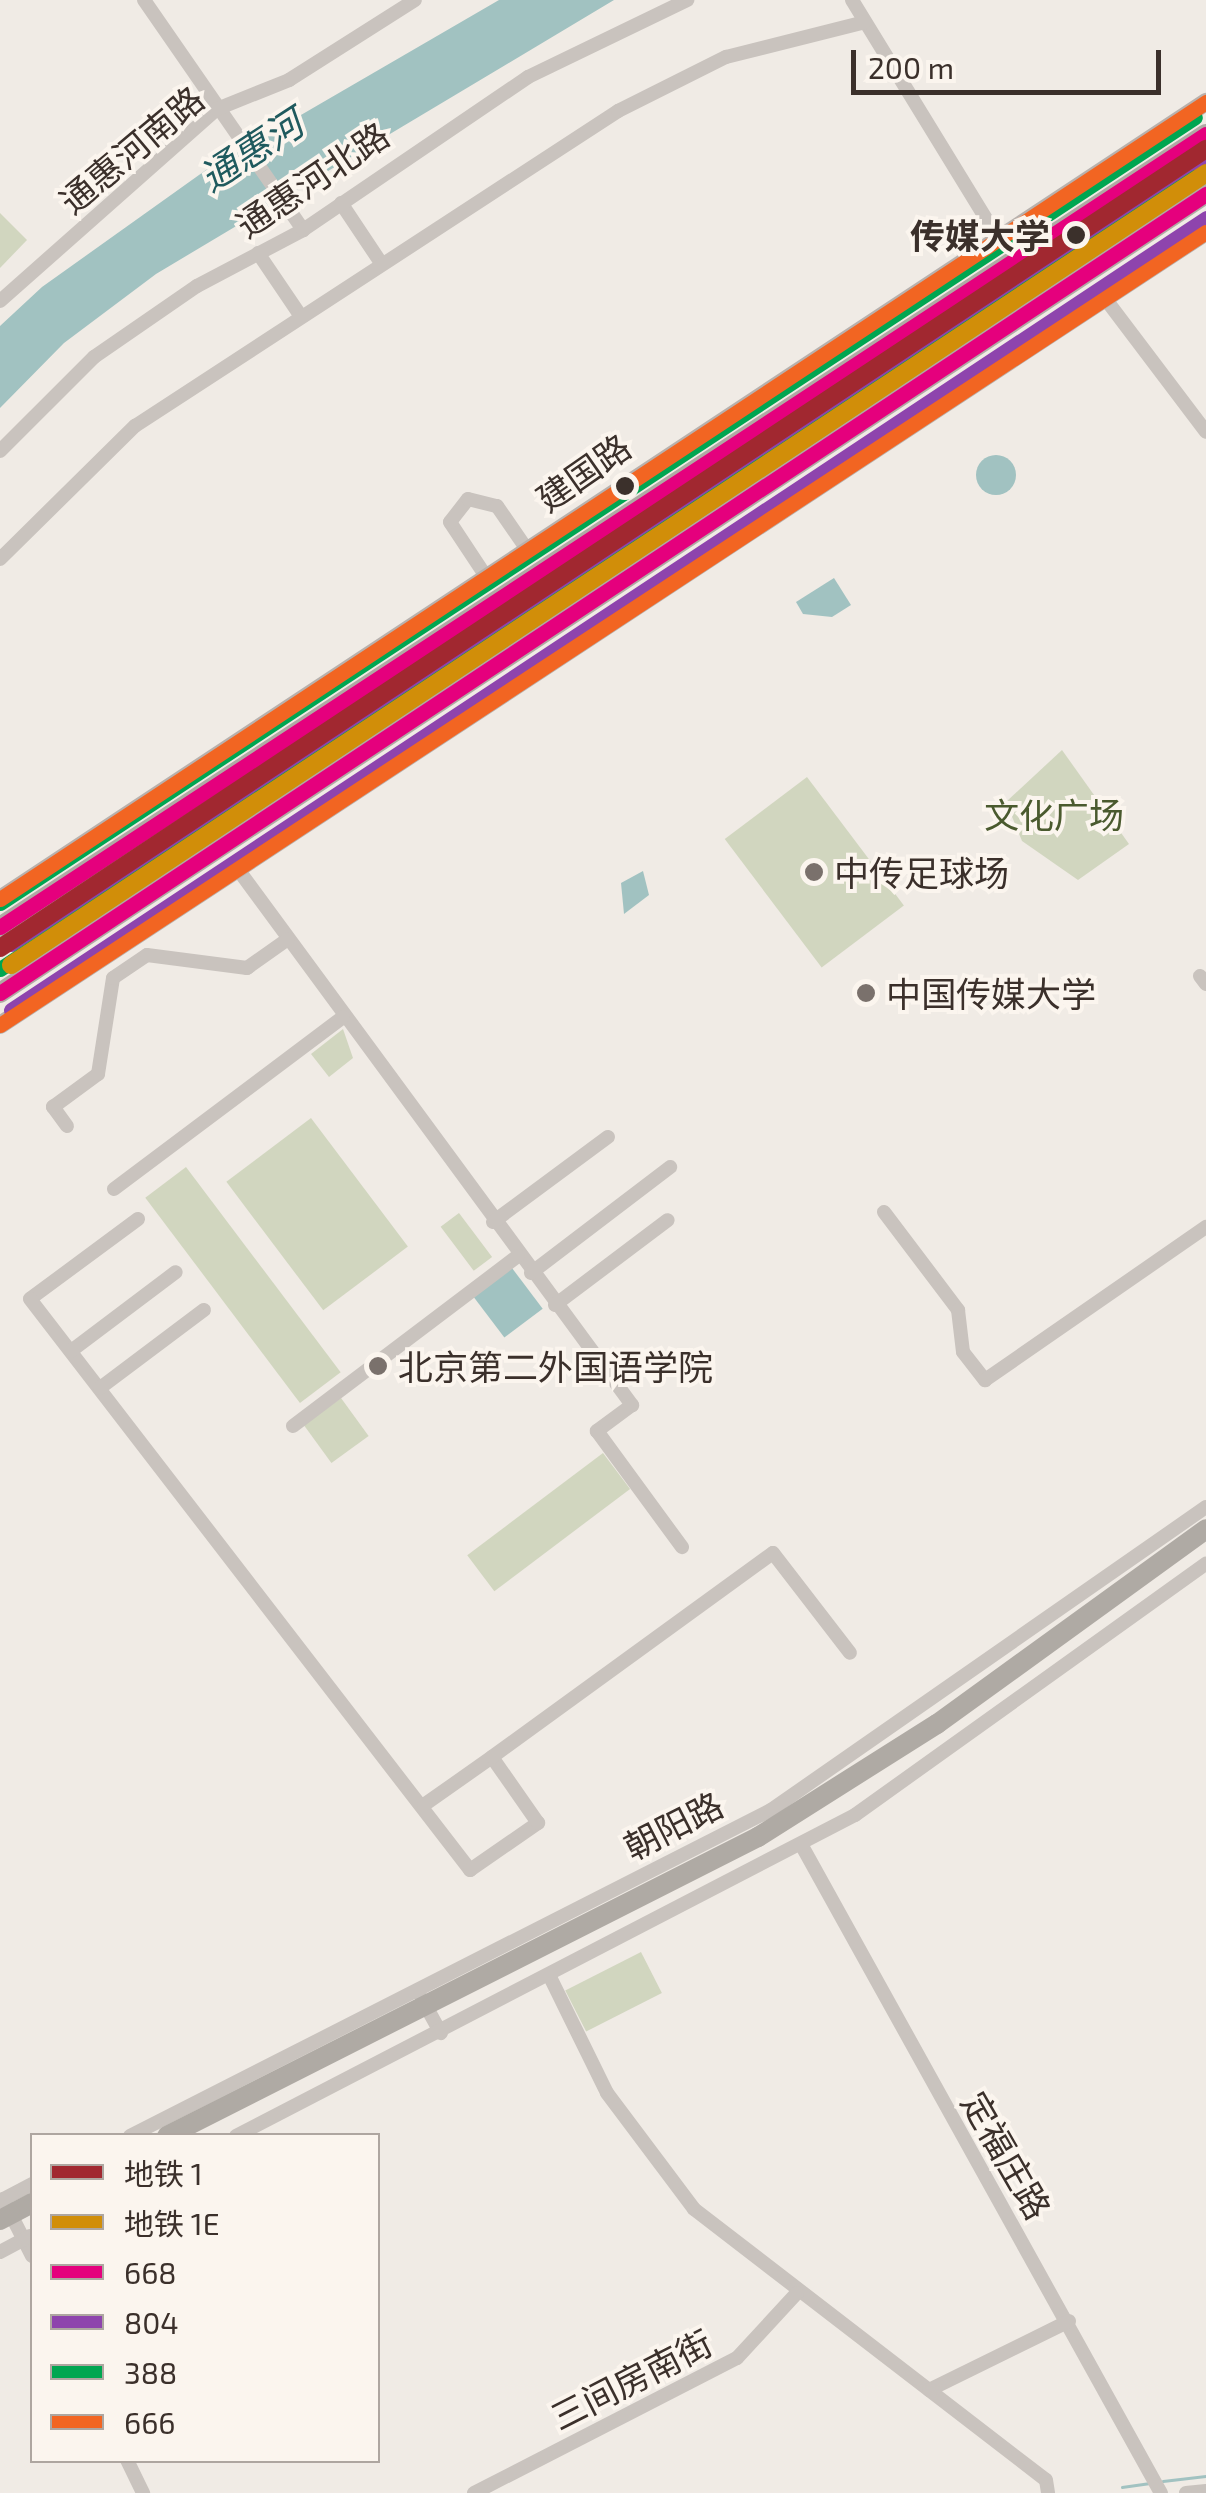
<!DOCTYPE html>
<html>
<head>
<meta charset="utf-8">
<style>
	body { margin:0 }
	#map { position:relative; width:1206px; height:2493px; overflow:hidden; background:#f0ebe5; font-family:"Exo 2","Noto Sans SC",sans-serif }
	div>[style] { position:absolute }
	.green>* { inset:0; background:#d1d6bf; transform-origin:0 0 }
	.water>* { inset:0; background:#a1c2c1; transform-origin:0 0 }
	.round { border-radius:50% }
	.stream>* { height:2.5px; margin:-1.25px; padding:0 1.25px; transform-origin:1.25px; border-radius:1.25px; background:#a1c2c1 }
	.minor>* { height:14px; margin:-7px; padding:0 7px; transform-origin:7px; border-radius:7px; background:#c9c3be }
	.major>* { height:18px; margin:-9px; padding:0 9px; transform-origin:9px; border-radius:9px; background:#b8b1ad }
	.highway>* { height:20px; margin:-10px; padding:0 10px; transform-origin:10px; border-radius:10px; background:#afaaa4 }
	.bus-1>* { height:15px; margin:-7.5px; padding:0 7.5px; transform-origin:7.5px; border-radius:7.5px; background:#e5007d }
	.bus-2>* { height:15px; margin:-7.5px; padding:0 7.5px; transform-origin:7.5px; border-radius:7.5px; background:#8e44ad }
	.bus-3>* { height:15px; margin:-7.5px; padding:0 7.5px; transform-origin:7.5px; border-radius:7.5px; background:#00a651 }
	.bus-4>* { height:15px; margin:-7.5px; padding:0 7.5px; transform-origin:7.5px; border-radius:7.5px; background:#f26522 }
	.metro-1>* { height:18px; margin:-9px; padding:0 9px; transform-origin:9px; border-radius:9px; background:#a12830 }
	.metro-2>* { height:18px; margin:-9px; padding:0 9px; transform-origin:9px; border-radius:9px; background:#d18e09 }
	.dots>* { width:28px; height:28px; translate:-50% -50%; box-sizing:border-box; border:5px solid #fbf5ee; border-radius:50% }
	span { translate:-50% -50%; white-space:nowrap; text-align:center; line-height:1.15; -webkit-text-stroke:8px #fbf5ee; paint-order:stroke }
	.street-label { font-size:35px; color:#3b302b }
	.stop-label { font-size:35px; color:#3b302b; font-weight:700 }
	.right { translate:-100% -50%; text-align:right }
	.park-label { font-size:35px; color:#4a5a2e }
	.poi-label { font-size:35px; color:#3b302b }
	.left { translate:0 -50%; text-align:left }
	.water-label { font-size:38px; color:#1f5a5e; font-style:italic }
	.legend { position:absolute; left:30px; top:2133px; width:350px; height:330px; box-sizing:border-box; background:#fbf5ee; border:2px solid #aea6a0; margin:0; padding:12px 18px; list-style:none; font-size:30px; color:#3b302b }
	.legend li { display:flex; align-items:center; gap:20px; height:50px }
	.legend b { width:50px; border:2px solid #aea6a0 }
	.scale { position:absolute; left:851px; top:50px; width:310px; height:45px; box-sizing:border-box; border:5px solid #3b302b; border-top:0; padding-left:12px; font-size:30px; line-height:35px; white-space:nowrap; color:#3b302b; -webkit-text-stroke:8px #fbf5ee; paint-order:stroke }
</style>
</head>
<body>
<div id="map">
	<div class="green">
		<i style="clip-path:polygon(0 213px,27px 240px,0 268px)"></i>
		<i style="clip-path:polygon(1062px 750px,1129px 844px,1078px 880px,1022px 841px,1006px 802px)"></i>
		<i style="left:807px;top:777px;width:161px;height:103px;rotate:53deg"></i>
		<i style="clip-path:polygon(343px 1029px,353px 1058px,329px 1077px,311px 1054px)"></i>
		<i style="left:311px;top:1118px;width:161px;height:106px;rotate:53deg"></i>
		<i style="left:186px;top:1167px;width:257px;height:51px;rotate:53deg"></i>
		<i style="left:459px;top:1213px;width:55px;height:23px;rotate:53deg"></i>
		<i style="left:341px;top:1398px;width:47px;height:46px;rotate:54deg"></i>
		<i style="left:603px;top:1453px;width:45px;height:170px;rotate:53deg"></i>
		<i style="left:641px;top:1952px;width:46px;height:85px;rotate:63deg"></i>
	</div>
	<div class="water">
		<i style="clip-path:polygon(499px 0,614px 0,156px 274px,64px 343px,0 408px,0 326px,42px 287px,206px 170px)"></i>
		<i class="round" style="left:976px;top:455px;width:40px;height:40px"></i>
		<i style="clip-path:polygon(834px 578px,851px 605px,832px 617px,803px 614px,796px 602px)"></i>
		<i style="clip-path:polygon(643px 871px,649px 895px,624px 914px,621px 883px)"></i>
		<i style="left:512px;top:1268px;width:51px;height:48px;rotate:53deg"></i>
	</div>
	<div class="stream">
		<i style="left:1163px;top:2481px;width:43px;rotate:-6.6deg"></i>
		<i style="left:1122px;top:2487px;width:28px;rotate:-8deg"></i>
	</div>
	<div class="minor">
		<i style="left:144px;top:0;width:280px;rotate:55.3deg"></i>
		<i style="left:852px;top:0;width:276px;rotate:58.5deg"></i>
		<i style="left:341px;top:203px;width:69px;rotate:56.3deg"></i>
		<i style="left:258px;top:253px;width:71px;rotate:55.9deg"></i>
		<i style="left:1104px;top:297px;width:169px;rotate:52.9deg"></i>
		<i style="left:0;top:301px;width:290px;rotate:-41.5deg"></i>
		<i style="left:217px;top:109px;width:78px;rotate:-21.9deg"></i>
		<i style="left:289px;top:80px;width:149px;rotate:-32.4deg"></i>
		<i style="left:0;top:451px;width:133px;rotate:-45deg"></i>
		<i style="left:94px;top:357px;width:125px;rotate:-34.6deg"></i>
		<i style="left:197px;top:286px;width:120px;rotate:-27.8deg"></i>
		<i style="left:303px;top:230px;width:272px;rotate:-34.2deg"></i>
		<i style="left:528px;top:77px;width:177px;rotate:-25.8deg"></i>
		<i style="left:0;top:559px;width:190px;rotate:-44.6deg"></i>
		<i style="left:135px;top:426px;width:577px;rotate:-33.11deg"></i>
		<i style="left:618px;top:111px;width:121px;rotate:-26.6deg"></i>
		<i style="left:726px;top:57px;width:143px;rotate:-14.1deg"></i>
		<i style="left:487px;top:578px;width:67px;rotate:-123.5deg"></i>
		<i style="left:450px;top:522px;width:29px;rotate:-52deg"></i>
		<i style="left:468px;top:499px;width:30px;rotate:14deg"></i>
		<i style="left:497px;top:506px;width:55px;rotate:55.4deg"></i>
		<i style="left:237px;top:868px;width:667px;rotate:53.66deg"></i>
		<i style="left:632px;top:1405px;width:44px;rotate:143.4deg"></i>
		<i style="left:597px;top:1431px;width:144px;rotate:53.8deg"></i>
		<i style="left:1200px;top:976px;width:10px;rotate:53deg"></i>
		<i style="left:67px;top:1126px;width:24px;rotate:-126deg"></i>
		<i style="left:53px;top:1107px;width:56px;rotate:-36.3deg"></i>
		<i style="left:98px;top:1074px;width:97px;rotate:-81.1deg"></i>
		<i style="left:113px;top:978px;width:41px;rotate:-34.1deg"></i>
		<i style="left:147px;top:955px;width:101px;rotate:7.4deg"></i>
		<i style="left:247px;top:968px;width:50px;rotate:-35.3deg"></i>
		<i style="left:114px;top:1189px;width:286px;rotate:-36.9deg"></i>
		<i style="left:884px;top:1212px;width:123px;rotate:52.9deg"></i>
		<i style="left:958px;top:1310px;width:42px;rotate:83.2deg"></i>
		<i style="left:963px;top:1352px;width:36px;rotate:52deg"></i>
		<i style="left:985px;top:1380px;width:269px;rotate:-34.7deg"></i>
		<i style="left:138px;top:1219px;width:134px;rotate:143.5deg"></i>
		<i style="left:30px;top:1299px;width:721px;rotate:52.38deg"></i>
		<i style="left:470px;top:1870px;width:83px;rotate:-34.7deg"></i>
		<i style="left:538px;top:1823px;width:80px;rotate:-124.9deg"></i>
		<i style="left:492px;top:1757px;width:83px;rotate:144.8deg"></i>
		<i style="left:493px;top:1222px;width:143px;rotate:-36.5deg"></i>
		<i style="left:531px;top:1273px;width:175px;rotate:-37.3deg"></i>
		<i style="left:555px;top:1305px;width:141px;rotate:-37deg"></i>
		<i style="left:71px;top:1351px;width:131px;rotate:-37deg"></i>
		<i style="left:100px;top:1388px;width:130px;rotate:-36.9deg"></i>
		<i style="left:293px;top:1426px;width:282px;rotate:-37.1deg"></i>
		<i style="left:492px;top:1757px;width:347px;rotate:-36deg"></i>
		<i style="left:773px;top:1553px;width:126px;rotate:52.4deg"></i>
		<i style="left:802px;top:1846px;width:740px;rotate:60.98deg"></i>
		<i style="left:550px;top:1977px;width:129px;rotate:63.8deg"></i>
		<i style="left:607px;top:2093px;width:145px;rotate:53.1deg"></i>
		<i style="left:694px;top:2209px;width:444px;rotate:37.6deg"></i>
		<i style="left:1046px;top:2480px;width:13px;rotate:81deg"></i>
		<i style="left:422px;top:1999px;width:39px;rotate:61deg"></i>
		<i style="left:130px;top:2136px;width:719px;rotate:-26.96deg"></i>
		<i style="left:771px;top:1810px;width:530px;rotate:-34.86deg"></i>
		<i style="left:236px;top:2136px;width:697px;rotate:-27.41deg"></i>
		<i style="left:855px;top:1815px;width:432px;rotate:-35.6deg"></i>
		<i style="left:3px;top:2199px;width:64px;rotate:63deg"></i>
		<i style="left:0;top:2201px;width:36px;rotate:-28deg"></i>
		<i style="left:0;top:2252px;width:34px;rotate:-28deg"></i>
		<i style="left:929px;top:2390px;width:156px;rotate:-26.2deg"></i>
		<i style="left:127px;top:2460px;width:37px;rotate:64deg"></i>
		<i style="left:474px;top:2493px;width:296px;rotate:-27.2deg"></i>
		<i style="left:737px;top:2358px;width:88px;rotate:-47.3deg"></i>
		<i style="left:1186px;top:2493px;width:20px;rotate:-6deg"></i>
	</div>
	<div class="major">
		<i style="left:0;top:899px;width:1446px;rotate:-33.46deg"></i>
		<i style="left:0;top:1025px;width:1443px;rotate:-33.33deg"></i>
	</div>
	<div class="highway">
		<i style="left:0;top:927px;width:1443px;rotate:-33.33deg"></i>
		<i style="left:0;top:993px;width:1447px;rotate:-33.53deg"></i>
		<i style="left:167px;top:2136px;width:662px;rotate:-26.84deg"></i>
		<i style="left:758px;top:1837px;width:212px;rotate:-32.3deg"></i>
		<i style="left:937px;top:1724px;width:332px;rotate:-35.9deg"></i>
		<i style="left:0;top:2220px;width:36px;rotate:-28deg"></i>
	</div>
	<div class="bus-1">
		<i style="left:0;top:927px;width:1443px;rotate:-33.33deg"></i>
		<i style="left:0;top:993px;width:1447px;rotate:-33.53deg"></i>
	</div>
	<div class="bus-2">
		<i style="left:11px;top:944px;width:1430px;rotate:-33.33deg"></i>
		<i style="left:11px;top:1010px;width:1434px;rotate:-33.53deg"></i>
	</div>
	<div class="bus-3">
		<i style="left:0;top:903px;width:1430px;rotate:-33.33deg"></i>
		<i style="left:0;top:969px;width:1434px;rotate:-33.53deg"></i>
	</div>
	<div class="bus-4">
		<i style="left:0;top:899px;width:1446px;rotate:-33.46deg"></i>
		<i style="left:0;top:1025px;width:1443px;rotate:-33.33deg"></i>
	</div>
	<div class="metro-1">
		<i style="left:0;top:948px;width:1447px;rotate:-33.53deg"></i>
	</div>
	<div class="metro-2">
		<i style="left:11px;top:965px;width:1434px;rotate:-33.53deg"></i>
	</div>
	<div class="dots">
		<i style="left:1076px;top:235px;background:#3b302b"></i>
		<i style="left:625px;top:486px;background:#3b302b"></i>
		<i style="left:814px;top:872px;background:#7a716c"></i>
		<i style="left:866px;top:993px;background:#7a716c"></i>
		<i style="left:378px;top:1366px;background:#7a716c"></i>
	</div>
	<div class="street-label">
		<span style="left:131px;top:149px;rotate:-40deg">通惠河南路</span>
		<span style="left:312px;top:179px;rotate:-34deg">通惠河北路</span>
		<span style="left:583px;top:472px;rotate:-35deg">建国路</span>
		<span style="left:673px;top:1825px;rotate:-27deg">朝阳路</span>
		<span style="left:1007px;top:2155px;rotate:60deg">定福庄路</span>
		<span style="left:631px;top:2379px;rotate:-27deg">三间房南街</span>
	</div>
	<div class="stop-label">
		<span class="right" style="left:1050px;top:235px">传媒大学</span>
	</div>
	<div class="park-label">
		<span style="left:1054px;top:814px">文化广场</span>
	</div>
	<div class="poi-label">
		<span class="left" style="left:834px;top:872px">中传足球场</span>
		<span class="left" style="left:886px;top:993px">中国传媒大学</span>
		<span class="left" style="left:398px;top:1366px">北京第二外国语学院</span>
	</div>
	<div class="water-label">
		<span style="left:251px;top:150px;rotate:-33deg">通惠河</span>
	</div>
	<ul class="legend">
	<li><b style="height:12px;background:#a12830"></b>地铁 1</li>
	<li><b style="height:12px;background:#d18e09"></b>地铁 1E</li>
	<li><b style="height:12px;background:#e5007d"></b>668</li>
	<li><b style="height:12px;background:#8e44ad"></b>804</li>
	<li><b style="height:12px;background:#00a651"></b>388</li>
	<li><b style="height:12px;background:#f26522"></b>666</li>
	</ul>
	<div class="scale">200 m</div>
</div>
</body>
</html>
